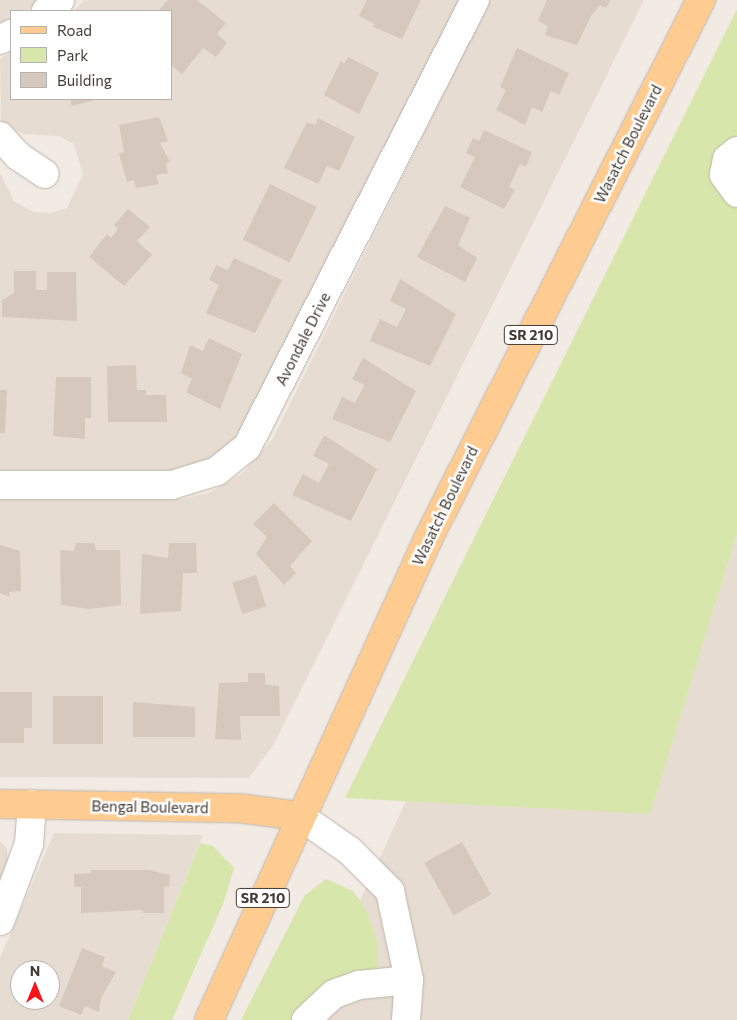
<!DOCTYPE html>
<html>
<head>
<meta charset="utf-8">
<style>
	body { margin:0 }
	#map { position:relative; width:737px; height:1020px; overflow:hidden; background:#f2ebe4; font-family:Commissioner,sans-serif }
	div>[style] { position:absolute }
	.residential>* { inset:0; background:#e6dcd2 }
	.green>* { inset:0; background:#d7e7ac }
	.building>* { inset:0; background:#d7c8bd; transform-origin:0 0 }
	.roads { filter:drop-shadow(0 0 1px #c0b4aa) drop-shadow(0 0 1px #c0b4aa) }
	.minor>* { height:28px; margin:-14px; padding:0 14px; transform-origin:14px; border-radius:14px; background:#fff }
	.major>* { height:28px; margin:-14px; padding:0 14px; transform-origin:14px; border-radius:14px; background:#fecc91 }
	span { translate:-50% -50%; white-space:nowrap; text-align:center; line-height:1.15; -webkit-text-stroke:5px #fff; paint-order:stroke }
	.shield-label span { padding:1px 4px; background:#fff; border:1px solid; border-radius:4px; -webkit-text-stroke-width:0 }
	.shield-label { font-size:14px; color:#443b34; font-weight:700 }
	.street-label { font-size:15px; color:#443b34 }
	.legend { position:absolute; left:10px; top:10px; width:162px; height:90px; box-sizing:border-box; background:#fff; border:1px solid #b4b1ae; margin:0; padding:6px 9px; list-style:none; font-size:15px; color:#443b34 }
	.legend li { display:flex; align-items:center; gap:10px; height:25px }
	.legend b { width:25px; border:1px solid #b4b1ae }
	.north { position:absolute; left:10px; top:960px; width:50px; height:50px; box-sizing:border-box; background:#fff; border:1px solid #b4b1ae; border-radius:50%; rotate:0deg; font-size:14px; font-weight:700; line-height:20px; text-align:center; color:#443b34 }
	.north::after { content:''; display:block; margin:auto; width:18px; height:22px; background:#f9141a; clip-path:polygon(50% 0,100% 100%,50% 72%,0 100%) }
</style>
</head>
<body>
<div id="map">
	<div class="residential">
		<i style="clip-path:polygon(0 0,44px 0,25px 11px,11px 11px,11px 20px,0 27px)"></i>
		<i style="clip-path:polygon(85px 0,462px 0,254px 410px,228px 450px,203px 465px,174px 472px,0 472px,0 173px,14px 201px,33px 212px,51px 213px,67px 208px,83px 174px,74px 144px,59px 136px,23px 134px,1px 122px,0 59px,11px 52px,11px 99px,171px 99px,171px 11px,73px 11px)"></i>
		<i style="clip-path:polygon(490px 0,644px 0,274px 744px,249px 778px,0 777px,0 499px,181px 499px,209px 493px,243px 473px,273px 438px)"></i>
		<i style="clip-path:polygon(737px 534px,737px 1020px,305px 1020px,406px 801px,650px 813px)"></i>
		<i style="clip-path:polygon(evenodd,54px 833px,203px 835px,128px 1020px,0 1020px,0 958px,54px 833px,20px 970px,50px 970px,50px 1000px,20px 1000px,20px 970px)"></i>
		<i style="clip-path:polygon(0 841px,7px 849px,8px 867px,0 886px)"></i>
	</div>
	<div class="green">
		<i style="clip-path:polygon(737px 9px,737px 534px,650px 814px,345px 798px)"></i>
		<i style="clip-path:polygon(200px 843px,213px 846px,234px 868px,223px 904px,172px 1020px,128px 1020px)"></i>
		<i style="clip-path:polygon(326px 879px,353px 891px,364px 906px,377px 939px,378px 970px,336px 981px,311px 996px,292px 1020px,241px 1020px,305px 895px)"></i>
	</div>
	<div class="building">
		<i style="clip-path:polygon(168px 0,197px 0,226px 23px,217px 34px,227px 43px,216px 57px,203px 48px,182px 74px,171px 65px,171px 11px,158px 11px)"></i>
		<i style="clip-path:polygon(367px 0,421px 0,402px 39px,373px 27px,375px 24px,359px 16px)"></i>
		<i style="clip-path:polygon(547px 0,610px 0,606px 8px,600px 5px,591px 16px,577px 45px,545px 35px,548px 26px,538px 21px)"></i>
		<i style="clip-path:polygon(517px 48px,569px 73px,559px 95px,551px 91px,542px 112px,532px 107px,525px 125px,496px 110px,506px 90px,500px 87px)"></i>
		<i style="clip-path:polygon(348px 57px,379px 73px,359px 114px,324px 95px,341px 61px,344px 64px)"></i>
		<i style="clip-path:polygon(70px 99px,98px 99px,72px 106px)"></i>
		<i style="clip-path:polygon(159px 117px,168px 141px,160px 143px,170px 162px,166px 163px,168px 173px,156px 175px,159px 184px,136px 188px,134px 180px,127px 182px,119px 154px,124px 152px,119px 125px)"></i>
		<i style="clip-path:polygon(318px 118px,355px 137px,339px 171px,327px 166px,318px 184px,284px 168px,307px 122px,315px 125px)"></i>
		<i style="clip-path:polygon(484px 130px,532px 152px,526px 167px,520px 164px,509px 187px,515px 190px,504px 209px,460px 187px,475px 157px,466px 153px,473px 138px,479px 141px)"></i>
		<i style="left:270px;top:184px;width:52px;height:62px;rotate:26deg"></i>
		<i style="clip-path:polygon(445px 206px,470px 218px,458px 245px,477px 258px,465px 282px,417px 257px)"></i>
		<i style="clip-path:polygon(128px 209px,150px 227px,137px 241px,152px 255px,124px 286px,89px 257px,107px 234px,111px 238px,118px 229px,114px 225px)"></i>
		<i style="clip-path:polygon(234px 258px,282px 280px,255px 333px,206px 313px,219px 285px,209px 280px,216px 265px,228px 270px)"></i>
		<i style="clip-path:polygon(14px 271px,36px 271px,36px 290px,47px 290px,47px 272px,76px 272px,77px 321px,2px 317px,2px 300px,14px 293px)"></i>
		<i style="clip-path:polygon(400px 279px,456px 314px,430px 366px,370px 341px,380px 319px,397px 327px,406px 309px,390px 301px)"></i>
		<i style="clip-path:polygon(209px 338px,242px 354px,220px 409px,186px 392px,192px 379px,181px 373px,190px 345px,203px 351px)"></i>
		<i style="clip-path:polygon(363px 358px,416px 391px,390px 442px,332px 419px,342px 397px,355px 403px,364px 385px,352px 379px)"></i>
		<i style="clip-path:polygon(136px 365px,137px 390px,146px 390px,146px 395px,166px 395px,167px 422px,108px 422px,107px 366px)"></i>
		<i style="clip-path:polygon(56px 377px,91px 377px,91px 418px,85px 418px,85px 439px,53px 436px)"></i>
		<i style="clip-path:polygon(0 390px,7px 390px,5px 433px,0 433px)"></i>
		<i style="clip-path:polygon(324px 435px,377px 469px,351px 521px,292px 495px,303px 474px,319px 483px,329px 464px,313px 456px)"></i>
		<i style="clip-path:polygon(274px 503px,312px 541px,290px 566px,296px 573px,284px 585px,256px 554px,267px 537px,253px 524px)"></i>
		<i style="clip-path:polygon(76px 543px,94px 543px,96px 550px,120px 550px,121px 605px,90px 609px,61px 605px,60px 550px,74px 551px)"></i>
		<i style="clip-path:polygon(169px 543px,196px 543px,197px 573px,183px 573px,181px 611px,140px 614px,142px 554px,168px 558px)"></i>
		<i style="clip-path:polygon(0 545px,20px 551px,21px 591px,9px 592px,10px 597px,0 593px)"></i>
		<i style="left:256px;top:575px;width:33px;height:25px;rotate:72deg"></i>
		<i style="clip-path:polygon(248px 673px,265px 673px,265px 685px,279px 686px,280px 716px,240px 716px,241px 740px,215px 739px,219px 683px,248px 682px)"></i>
		<i style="clip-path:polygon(0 692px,32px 692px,32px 728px,24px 728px,24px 743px,0 743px)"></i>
		<i style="left:53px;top:696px;width:50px;height:48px"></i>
		<i style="clip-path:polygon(133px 702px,195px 707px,195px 737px,133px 737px)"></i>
		<i style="left:462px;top:842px;width:60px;height:43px;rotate:61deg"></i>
		<i style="clip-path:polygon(91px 870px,149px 870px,170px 875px,169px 887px,164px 886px,164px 913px,143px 913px,143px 910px,81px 913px,81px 887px,74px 887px,74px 874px,91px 873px)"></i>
		<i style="clip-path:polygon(82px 948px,105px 957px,102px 966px,116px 972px,101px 998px,99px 1012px,85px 1006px,81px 1015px,59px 1006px)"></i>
	</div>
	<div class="roads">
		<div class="minor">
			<i style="left:46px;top:11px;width:18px;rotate:-38deg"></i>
			<i style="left:0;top:40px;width:13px;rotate:-29deg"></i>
			<i style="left:0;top:136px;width:27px;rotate:48deg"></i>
			<i style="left:18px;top:156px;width:32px;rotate:34deg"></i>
			<i style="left:737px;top:151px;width:13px;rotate:141deg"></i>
			<i style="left:727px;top:159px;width:16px;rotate:101deg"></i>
			<i style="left:724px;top:175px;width:22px;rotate:54deg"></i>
			<i style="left:0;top:485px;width:172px"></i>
			<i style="left:172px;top:485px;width:47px;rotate:-17.3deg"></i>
			<i style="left:217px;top:471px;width:38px;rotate:-39deg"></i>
			<i style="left:247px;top:447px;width:502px;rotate:-62.98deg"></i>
			<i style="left:300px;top:816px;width:61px;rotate:35deg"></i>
			<i style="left:350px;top:851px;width:57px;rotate:45deg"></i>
			<i style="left:390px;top:891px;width:91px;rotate:77.9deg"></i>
			<i style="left:409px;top:980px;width:40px;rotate:94.3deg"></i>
			<i style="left:0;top:921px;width:82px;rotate:-69.4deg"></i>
			<i style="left:29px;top:844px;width:40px;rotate:-85.7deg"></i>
			<i style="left:306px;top:1020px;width:38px;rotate:-43deg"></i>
			<i style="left:334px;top:994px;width:27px;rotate:-20deg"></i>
			<i style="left:359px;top:985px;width:50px;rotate:-5.7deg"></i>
		</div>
		<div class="major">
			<i style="left:0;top:804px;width:238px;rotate:1deg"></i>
			<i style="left:238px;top:808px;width:63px;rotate:7.4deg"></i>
			<i style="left:209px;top:1020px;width:533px;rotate:-65.5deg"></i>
			<i style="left:430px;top:535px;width:600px;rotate:-63.14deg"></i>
		</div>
	</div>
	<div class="shield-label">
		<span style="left:531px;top:335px">SR 210</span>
		<span style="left:263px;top:898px">SR 210</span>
	</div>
	<div class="street-label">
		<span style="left:628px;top:144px;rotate:-63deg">Wasatch Boulevard</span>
		<span style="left:303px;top:339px;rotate:-63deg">Avondale Drive</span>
		<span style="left:445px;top:506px;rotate:-64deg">Wasatch Boulevard</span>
		<span style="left:150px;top:807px;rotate:1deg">Bengal Boulevard</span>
	</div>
	<ul class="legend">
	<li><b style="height:6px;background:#fecc91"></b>Road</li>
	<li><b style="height:14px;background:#d7e7ac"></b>Park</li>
	<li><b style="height:14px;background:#d7c8bd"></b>Building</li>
	</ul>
	<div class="north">N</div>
</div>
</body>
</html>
